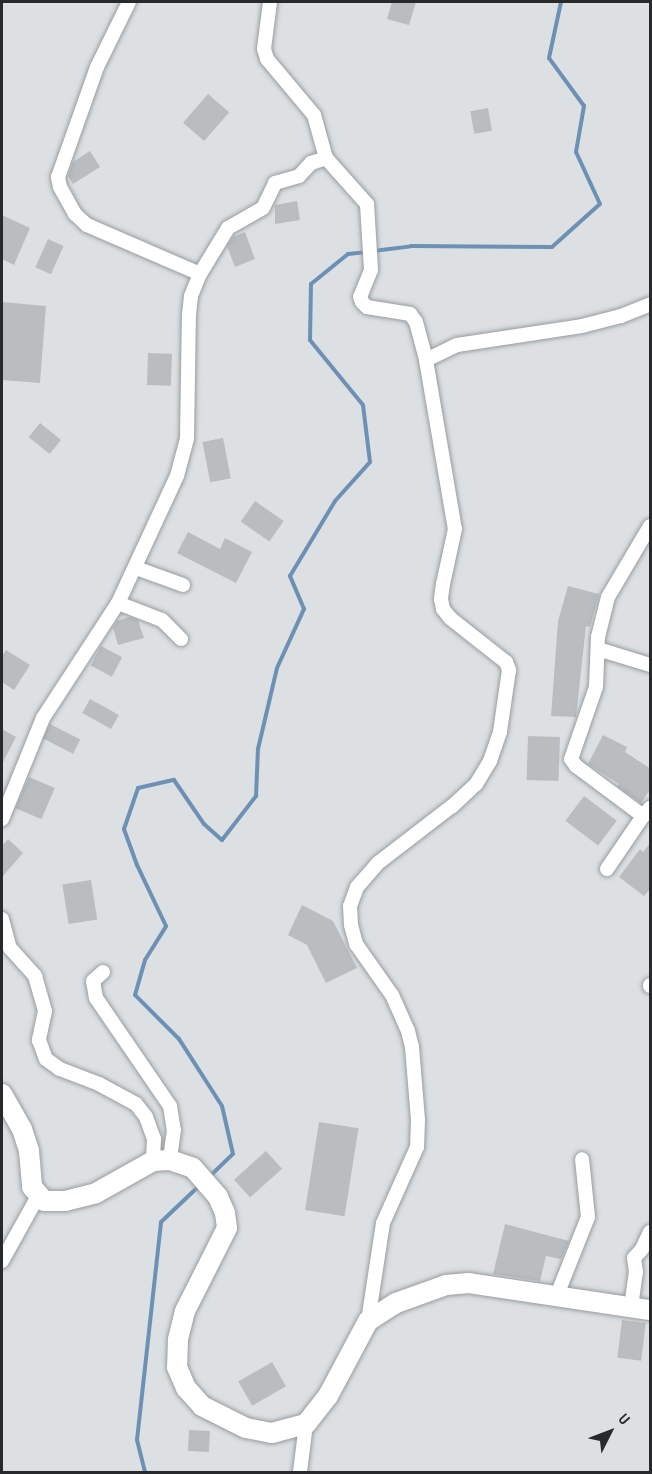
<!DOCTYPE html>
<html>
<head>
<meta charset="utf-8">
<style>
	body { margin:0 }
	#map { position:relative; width:652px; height:1474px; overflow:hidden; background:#dce0e3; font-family:"Sofia Sans Condensed",sans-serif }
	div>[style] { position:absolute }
	.stream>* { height:4px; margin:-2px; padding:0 2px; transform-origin:2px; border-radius:2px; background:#6d91b5 }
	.building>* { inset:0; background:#b9bdc0; transform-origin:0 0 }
	.roads { filter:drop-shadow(0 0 2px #989c9f) drop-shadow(0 0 2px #989c9f) }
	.minor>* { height:14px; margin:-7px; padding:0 7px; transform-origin:7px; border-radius:7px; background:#fff }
	.secondary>* { height:20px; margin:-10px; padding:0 10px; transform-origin:10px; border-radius:10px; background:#fff }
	span { translate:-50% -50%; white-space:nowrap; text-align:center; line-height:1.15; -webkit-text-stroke:4.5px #dce0e3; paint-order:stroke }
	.frame { position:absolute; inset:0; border:3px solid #28292b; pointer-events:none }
	.north { position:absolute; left:580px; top:1402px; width:60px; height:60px; -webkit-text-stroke:4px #dce0e3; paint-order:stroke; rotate:48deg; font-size:16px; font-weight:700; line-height:24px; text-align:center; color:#28292b }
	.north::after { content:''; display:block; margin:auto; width:21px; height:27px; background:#28292b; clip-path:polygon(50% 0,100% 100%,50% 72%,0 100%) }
</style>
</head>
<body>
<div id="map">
	<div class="stream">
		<i style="left:373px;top:251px;width:38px;rotate:-7deg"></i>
		<i style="left:411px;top:246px;width:141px;rotate:0.4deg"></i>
		<i style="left:552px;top:247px;width:64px;rotate:-41.9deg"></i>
		<i style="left:600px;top:204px;width:57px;rotate:-114.8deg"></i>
		<i style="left:576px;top:152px;width:47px;rotate:-80.1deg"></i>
		<i style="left:584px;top:106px;width:59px;rotate:-126.1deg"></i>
		<i style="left:549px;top:58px;width:57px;rotate:-77.9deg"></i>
		<i style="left:209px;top:1177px;width:33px;rotate:-44deg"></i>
		<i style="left:233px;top:1154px;width:49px;rotate:-102.9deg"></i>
		<i style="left:222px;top:1106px;width:80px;rotate:-122.7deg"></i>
		<i style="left:179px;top:1039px;width:62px;rotate:-135deg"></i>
		<i style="left:135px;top:995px;width:36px;rotate:-74deg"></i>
		<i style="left:145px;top:960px;width:40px;rotate:-58deg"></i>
		<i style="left:166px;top:926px;width:68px;rotate:-115.4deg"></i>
		<i style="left:137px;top:865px;width:38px;rotate:-110deg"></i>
		<i style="left:124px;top:829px;width:43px;rotate:-71.1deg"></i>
		<i style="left:138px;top:788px;width:37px;rotate:-13deg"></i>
		<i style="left:174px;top:780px;width:53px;rotate:55.7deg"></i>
		<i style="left:204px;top:824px;width:24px;rotate:42deg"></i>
		<i style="left:222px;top:840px;width:56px;rotate:-52.3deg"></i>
		<i style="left:256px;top:796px;width:47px;rotate:-87.6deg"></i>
		<i style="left:258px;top:749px;width:83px;rotate:-76.8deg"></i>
		<i style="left:277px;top:668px;width:65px;rotate:-65.4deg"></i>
		<i style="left:304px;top:609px;width:36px;rotate:-113deg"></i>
		<i style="left:290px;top:576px;width:87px;rotate:-59deg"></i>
		<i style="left:335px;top:501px;width:52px;rotate:-48.1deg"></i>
		<i style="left:370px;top:462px;width:57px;rotate:-97deg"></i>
		<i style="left:363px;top:405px;width:84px;rotate:-129.2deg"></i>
		<i style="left:310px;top:340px;width:56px;rotate:-89deg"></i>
		<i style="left:311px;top:284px;width:48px;rotate:-39deg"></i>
		<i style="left:348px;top:254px;width:18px;rotate:-6deg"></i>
		<i style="left:145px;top:1472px;width:33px;rotate:-104deg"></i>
		<i style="left:137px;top:1440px;width:219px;rotate:-83.7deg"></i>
		<i style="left:161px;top:1222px;width:52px;rotate:-43.5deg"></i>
	</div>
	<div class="building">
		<i style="clip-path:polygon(392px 2px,416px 2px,409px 25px,387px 19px)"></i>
		<i style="left:208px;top:94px;width:28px;height:38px;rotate:41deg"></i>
		<i style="left:488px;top:108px;width:23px;height:18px;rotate:80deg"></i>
		<i style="clip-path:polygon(90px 151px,100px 167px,73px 184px,68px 176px,73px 162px)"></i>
		<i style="clip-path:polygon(297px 201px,300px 220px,275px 224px,275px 205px)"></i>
		<i style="clip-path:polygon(2px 215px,30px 228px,14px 265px,2px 259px)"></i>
		<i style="clip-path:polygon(245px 232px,255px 259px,235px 267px,227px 246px,233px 237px)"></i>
		<i style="left:48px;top:239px;width:17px;height:31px;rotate:24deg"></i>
		<i style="clip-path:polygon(2px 302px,46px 306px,40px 383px,2px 380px)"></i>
		<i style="left:148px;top:353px;width:24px;height:32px;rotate:2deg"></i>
		<i style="left:40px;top:423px;width:27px;height:18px;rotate:39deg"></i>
		<i style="left:223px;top:438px;width:41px;height:21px;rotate:79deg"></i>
		<i style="left:255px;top:501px;width:35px;height:25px;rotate:35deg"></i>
		<i style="clip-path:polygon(188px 532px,220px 549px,225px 538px,252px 552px,236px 583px,177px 553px)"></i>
		<i style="clip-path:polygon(568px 586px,599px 594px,590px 627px,586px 626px,576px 717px,551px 716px,558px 621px)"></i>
		<i style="clip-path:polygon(129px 617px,138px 620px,144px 638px,118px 645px,113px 628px,117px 621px)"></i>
		<i style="left:101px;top:646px;width:24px;height:22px;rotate:28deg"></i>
		<i style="clip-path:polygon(6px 650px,30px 665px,14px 690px,2px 682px,2px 656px)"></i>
		<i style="left:90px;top:699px;width:33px;height:16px;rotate:29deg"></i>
		<i style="left:50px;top:724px;width:34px;height:16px;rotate:27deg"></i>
		<i style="clip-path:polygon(2px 729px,16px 737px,2px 764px)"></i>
		<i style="clip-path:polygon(603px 735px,627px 747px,625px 752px,651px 769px,651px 788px,641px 803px,617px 786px,619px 784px,588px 764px)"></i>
		<i style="left:528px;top:736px;width:32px;height:44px;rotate:2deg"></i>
		<i style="left:29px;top:777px;width:28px;height:34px;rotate:23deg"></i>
		<i style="left:584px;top:796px;width:41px;height:31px;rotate:37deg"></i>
		<i style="clip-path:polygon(8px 839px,23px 853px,2px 877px,2px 846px)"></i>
		<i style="clip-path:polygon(651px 842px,651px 888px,644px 896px,619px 877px,640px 849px,643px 852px)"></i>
		<i style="left:91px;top:880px;width:40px;height:29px;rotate:81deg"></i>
		<i style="clip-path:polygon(302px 905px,333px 921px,357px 968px,326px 983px,307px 945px,288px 935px)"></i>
		<i style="left:319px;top:1122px;width:40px;height:89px;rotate:9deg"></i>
		<i style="left:266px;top:1151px;width:24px;height:43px;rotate:48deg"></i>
		<i style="clip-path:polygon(505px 1224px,569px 1241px,561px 1259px,546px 1256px,540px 1281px,493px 1274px)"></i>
		<i style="left:622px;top:1320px;width:24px;height:38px;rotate:7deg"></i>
		<i style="left:272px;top:1362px;width:28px;height:39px;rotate:60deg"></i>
		<i style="left:189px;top:1430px;width:21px;height:21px;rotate:3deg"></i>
	</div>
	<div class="roads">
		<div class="minor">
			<i style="left:129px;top:2px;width:72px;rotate:116.2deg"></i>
			<i style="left:97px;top:67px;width:117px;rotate:109.5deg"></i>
			<i style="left:58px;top:177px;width:10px;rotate:79deg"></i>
			<i style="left:60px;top:187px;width:31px;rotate:61deg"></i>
			<i style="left:75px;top:214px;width:16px;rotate:43deg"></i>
			<i style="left:87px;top:225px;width:123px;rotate:23.4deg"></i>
			<i style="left:270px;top:2px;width:47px;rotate:97.3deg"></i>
			<i style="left:264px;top:49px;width:10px;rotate:73deg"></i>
			<i style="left:267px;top:59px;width:73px;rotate:50deg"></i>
			<i style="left:314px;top:115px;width:45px;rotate:74.4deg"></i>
			<i style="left:326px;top:158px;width:62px;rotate:48.3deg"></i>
			<i style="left:367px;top:204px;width:66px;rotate:86.5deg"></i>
			<i style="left:371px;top:270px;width:29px;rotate:112deg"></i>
			<i style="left:360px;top:297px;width:5px;rotate:68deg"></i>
			<i style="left:362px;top:302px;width:7px;rotate:45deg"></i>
			<i style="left:367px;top:307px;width:44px;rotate:9.2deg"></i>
			<i style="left:410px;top:314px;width:10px;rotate:53deg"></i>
			<i style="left:416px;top:322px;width:39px;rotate:75deg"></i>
			<i style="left:426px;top:360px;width:171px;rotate:80.3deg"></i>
			<i style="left:455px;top:529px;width:56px;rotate:102.3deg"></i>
			<i style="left:443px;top:584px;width:15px;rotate:98deg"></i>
			<i style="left:441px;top:599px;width:10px;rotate:79deg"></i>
			<i style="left:443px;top:609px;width:11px;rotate:52deg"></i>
			<i style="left:450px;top:618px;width:71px;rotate:38.2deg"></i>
			<i style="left:506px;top:662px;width:9px;rotate:69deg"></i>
			<i style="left:509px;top:670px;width:63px;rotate:98.3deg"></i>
			<i style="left:500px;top:732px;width:31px;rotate:109deg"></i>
			<i style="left:490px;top:761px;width:27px;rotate:121deg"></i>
			<i style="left:476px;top:784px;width:33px;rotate:137deg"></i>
			<i style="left:452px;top:806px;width:93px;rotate:142.4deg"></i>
			<i style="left:378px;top:863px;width:32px;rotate:131deg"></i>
			<i style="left:357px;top:887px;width:20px;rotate:110deg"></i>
			<i style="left:350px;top:906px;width:19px;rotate:87deg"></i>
			<i style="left:351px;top:925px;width:20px;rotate:75deg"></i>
			<i style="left:356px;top:944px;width:62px;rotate:54.8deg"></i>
			<i style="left:392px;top:995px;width:39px;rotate:66deg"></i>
			<i style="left:408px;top:1031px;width:16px;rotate:76deg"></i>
			<i style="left:412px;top:1047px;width:73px;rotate:85.3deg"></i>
			<i style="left:418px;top:1120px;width:27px;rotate:92deg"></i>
			<i style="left:417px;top:1147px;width:83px;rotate:114.1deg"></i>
			<i style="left:383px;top:1223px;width:99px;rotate:98.7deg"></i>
			<i style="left:426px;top:360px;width:34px;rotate:-26deg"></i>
			<i style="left:457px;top:345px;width:126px;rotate:-8.6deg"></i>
			<i style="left:582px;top:326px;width:40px;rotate:-14.4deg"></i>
			<i style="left:621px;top:316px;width:31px;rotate:-22deg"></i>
			<i style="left:650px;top:526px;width:82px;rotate:120.6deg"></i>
			<i style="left:608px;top:597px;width:41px;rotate:104deg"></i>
			<i style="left:598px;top:637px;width:50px;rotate:92.3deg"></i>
			<i style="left:596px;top:687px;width:76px;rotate:109.1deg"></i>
			<i style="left:571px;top:759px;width:9px;rotate:54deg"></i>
			<i style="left:576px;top:766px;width:84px;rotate:36.7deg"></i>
			<i style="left:643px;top:816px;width:11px;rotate:-49deg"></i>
			<i style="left:136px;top:568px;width:50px;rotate:19.9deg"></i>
			<i style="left:118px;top:603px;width:47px;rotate:21.1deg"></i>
			<i style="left:162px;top:620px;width:27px;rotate:45deg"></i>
			<i style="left:598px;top:649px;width:54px;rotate:17.1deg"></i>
			<i style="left:2px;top:819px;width:109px;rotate:-67.9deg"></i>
			<i style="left:43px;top:718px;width:137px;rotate:-56.9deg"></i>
			<i style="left:118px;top:603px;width:140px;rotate:-65.1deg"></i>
			<i style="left:177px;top:476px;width:39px;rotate:-75deg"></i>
			<i style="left:187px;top:438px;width:123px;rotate:-89.1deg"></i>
			<i style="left:189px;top:315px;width:19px;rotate:-84deg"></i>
			<i style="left:191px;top:296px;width:24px;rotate:-68deg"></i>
			<i style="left:200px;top:274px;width:54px;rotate:-58.7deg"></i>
			<i style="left:228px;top:228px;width:40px;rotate:-29.7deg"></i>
			<i style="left:263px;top:208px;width:28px;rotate:-64deg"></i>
			<i style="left:275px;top:183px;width:25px;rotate:-16deg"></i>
			<i style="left:299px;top:176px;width:18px;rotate:-47deg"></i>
			<i style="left:311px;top:163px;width:16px;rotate:-18deg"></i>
			<i style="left:607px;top:869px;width:64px;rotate:-55.8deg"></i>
			<i style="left:2px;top:919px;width:30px;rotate:75deg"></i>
			<i style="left:10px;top:948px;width:38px;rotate:48deg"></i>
			<i style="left:35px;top:976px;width:36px;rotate:74deg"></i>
			<i style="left:45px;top:1011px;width:30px;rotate:102deg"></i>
			<i style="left:39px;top:1040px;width:20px;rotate:70deg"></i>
			<i style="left:46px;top:1059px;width:17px;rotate:36deg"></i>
			<i style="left:60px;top:1069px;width:42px;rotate:21deg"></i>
			<i style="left:99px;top:1084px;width:42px;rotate:28.4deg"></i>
			<i style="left:136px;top:1104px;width:16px;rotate:52deg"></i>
			<i style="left:146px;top:1117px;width:23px;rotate:70deg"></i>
			<i style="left:154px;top:1139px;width:22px;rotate:93deg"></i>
			<i style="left:103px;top:972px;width:13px;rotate:138deg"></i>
			<i style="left:93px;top:981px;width:17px;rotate:80deg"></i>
			<i style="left:96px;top:998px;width:131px;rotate:55.6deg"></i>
			<i style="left:170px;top:1106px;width:24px;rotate:81deg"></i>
			<i style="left:174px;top:1130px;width:30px;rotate:98deg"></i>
			<i style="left:650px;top:985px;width:1px;rotate:90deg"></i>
			<i style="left:2px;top:1261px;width:74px;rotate:-61deg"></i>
			<i style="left:557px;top:1295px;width:84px;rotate:-68.3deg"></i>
			<i style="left:588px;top:1217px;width:58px;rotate:-95.9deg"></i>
			<i style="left:631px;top:1307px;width:35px;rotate:-82deg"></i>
			<i style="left:636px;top:1272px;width:14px;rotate:-98deg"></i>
			<i style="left:634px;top:1258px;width:12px;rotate:-48deg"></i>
			<i style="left:642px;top:1249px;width:19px;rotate:-65deg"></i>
			<i style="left:300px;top:1472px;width:48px;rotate:-82.9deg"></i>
		</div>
		<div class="secondary">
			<i style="left:2px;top:1094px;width:40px;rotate:60.3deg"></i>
			<i style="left:22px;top:1129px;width:23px;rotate:72deg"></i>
			<i style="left:29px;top:1151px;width:36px;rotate:85deg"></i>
			<i style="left:32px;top:1187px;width:18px;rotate:49deg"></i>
			<i style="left:44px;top:1201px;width:21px"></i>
			<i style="left:65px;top:1201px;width:32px;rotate:-14deg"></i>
			<i style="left:96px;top:1193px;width:65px;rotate:-29.3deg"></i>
			<i style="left:153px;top:1161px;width:17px;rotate:-3deg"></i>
			<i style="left:170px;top:1160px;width:24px;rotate:19deg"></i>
			<i style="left:193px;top:1168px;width:38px;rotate:49deg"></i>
			<i style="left:218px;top:1197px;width:17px;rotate:66deg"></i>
			<i style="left:225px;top:1213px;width:15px;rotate:82deg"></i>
			<i style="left:227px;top:1228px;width:93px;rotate:116.8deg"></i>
			<i style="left:185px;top:1311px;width:30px;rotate:104deg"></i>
			<i style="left:178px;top:1340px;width:27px;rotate:92deg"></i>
			<i style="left:177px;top:1367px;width:23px;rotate:67deg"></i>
			<i style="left:186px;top:1388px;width:24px;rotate:48deg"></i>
			<i style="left:202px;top:1406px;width:49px;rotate:26.6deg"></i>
			<i style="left:246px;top:1428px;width:26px;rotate:11deg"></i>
			<i style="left:272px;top:1433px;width:35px;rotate:-15deg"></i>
			<i style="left:306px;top:1424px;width:36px;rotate:-52deg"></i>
			<i style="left:328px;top:1396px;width:85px;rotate:-61.9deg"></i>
			<i style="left:368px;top:1321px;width:33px;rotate:-33deg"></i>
			<i style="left:396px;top:1303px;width:53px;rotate:-19.8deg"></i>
			<i style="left:446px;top:1285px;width:23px;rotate:-5deg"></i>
			<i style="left:469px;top:1283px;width:183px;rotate:8.5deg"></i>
		</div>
	</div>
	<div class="frame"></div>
	<div class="north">U</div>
</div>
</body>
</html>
